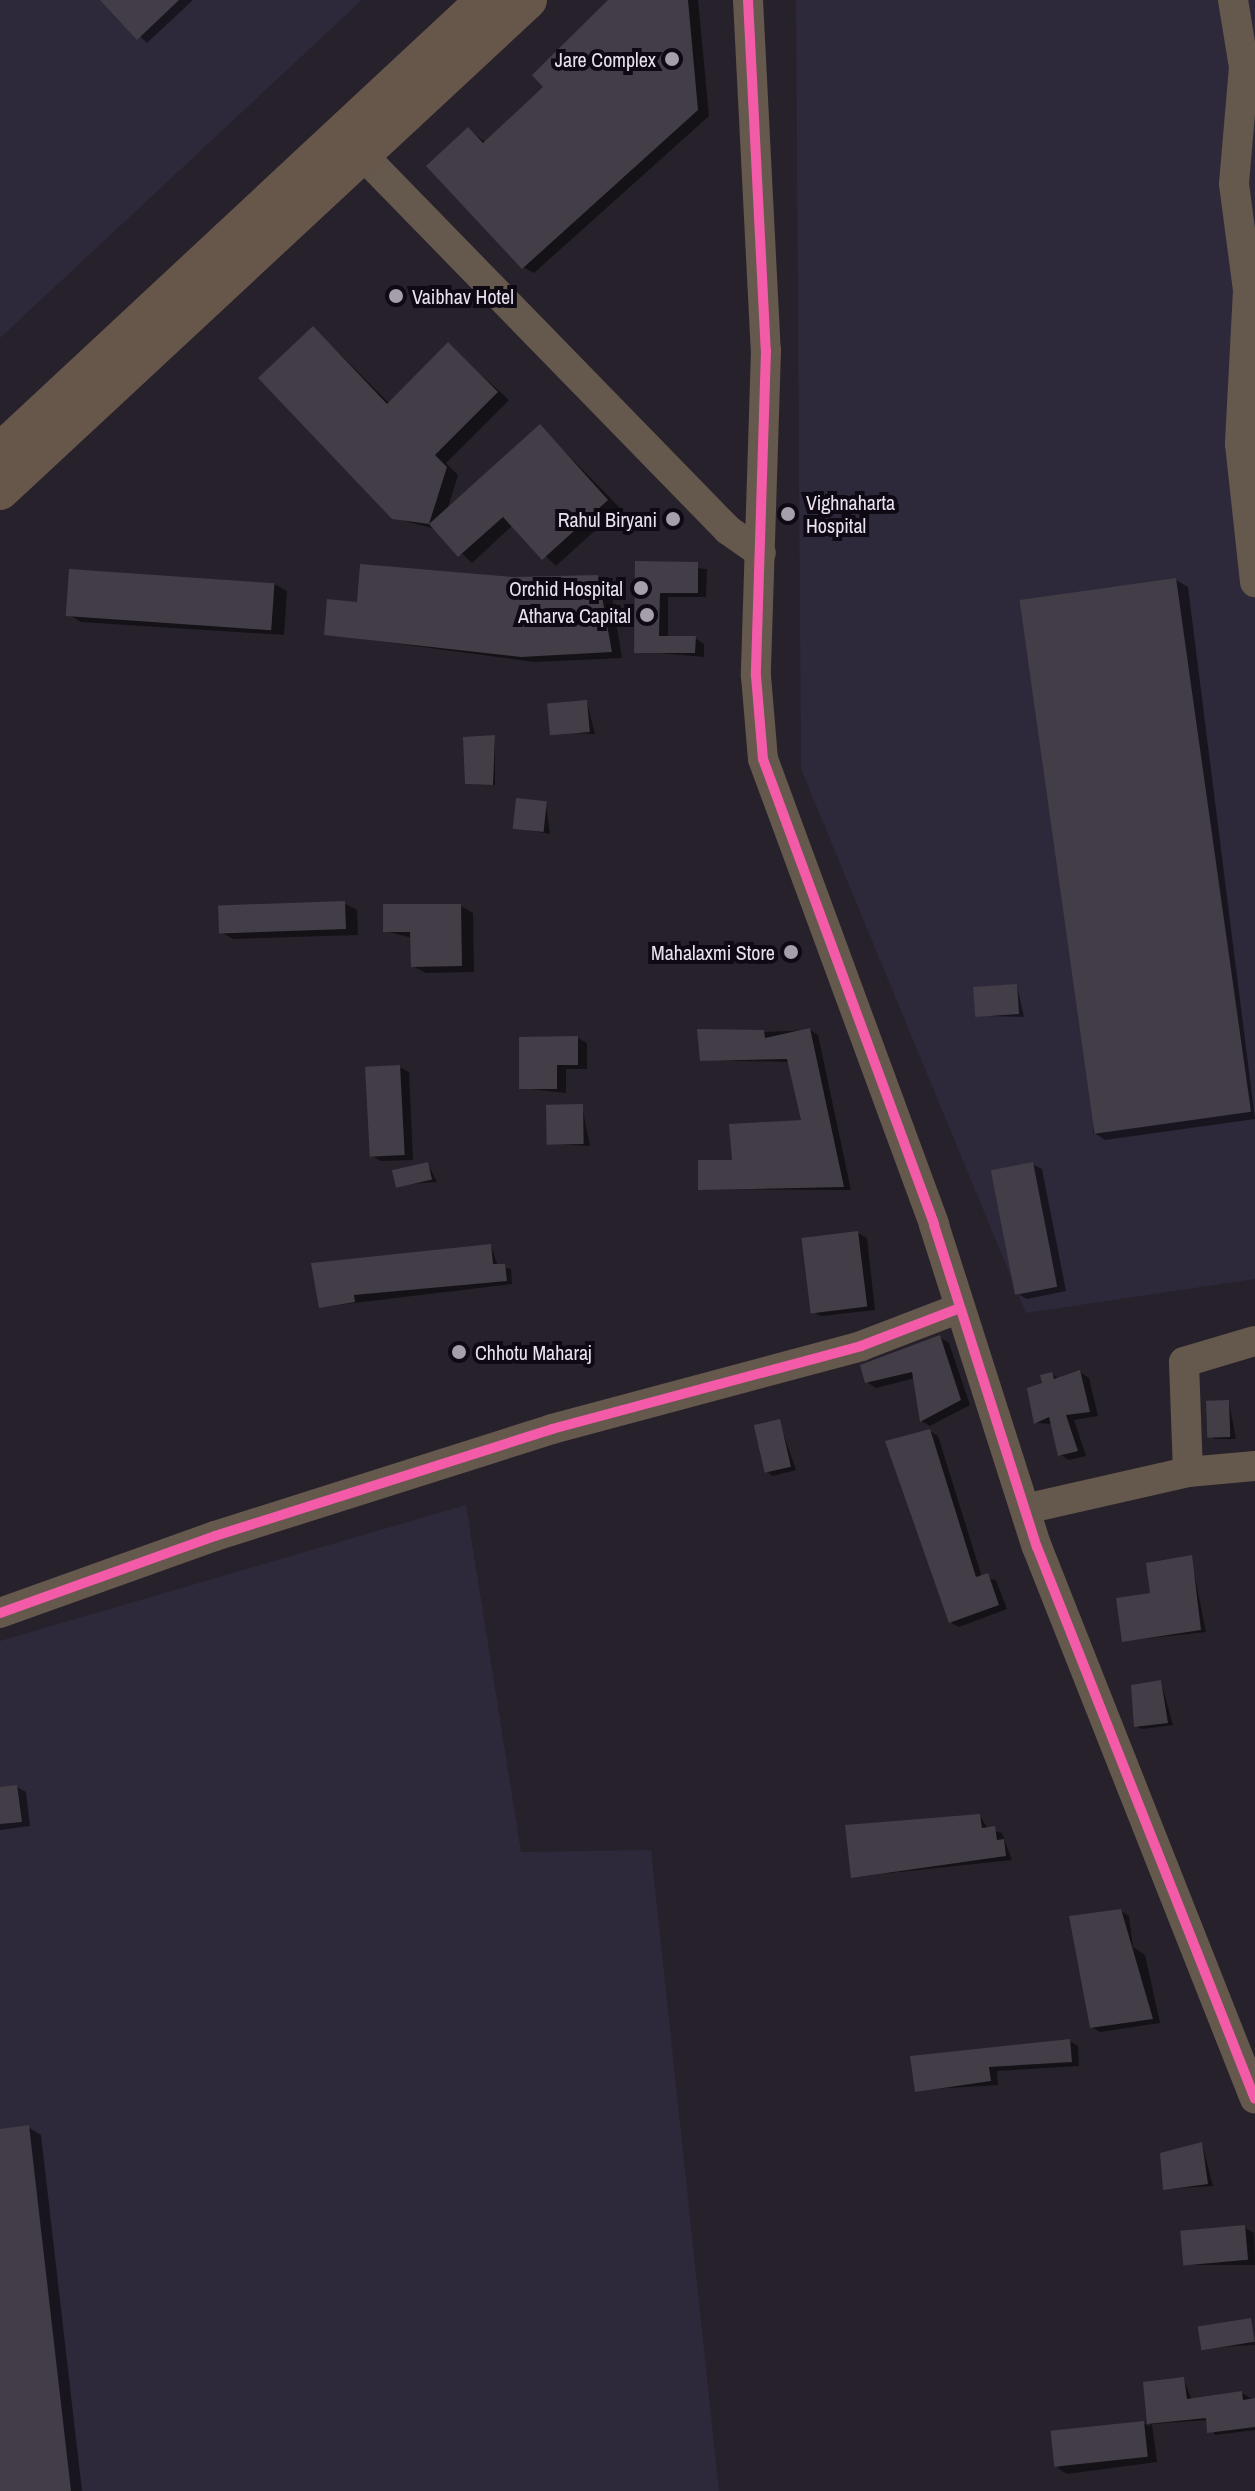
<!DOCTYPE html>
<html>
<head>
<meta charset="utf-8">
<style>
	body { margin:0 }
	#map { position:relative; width:1255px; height:2491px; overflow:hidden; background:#27212c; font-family:"Archivo Narrow",sans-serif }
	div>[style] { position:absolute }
	.industrial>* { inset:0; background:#2d293a }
	.shadow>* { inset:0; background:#0007 }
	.building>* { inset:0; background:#423d46; transform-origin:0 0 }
	.minor>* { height:30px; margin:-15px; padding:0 15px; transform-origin:15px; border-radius:15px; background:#65584c }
	.major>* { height:38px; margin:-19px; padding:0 19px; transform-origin:19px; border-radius:19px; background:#67574b }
	.cycleway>* { height:10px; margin:-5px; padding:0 5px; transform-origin:5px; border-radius:5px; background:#f35aa7 }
	.dots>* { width:22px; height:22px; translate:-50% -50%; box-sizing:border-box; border:4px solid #0e0912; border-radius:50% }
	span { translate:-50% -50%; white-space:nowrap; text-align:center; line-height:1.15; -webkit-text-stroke:8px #0e0912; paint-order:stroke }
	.poi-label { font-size:20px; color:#eae1f0 }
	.right { translate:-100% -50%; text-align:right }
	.left { translate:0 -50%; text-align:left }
</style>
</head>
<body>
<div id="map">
	<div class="industrial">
		<i style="clip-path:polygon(0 0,362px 0,0 338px)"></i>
		<i style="clip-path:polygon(796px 0,1255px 0,1255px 1279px,1026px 1313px,801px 769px)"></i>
		<i style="clip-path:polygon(466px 1505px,521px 1852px,651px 1850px,719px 2491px,0 2491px,0 1641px)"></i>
	</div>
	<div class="shadow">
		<i style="clip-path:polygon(102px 0,193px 0,147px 43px)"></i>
		<i style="clip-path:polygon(611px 0,698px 0,709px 116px,534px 273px,523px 267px,468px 129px,486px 143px,546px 87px)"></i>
		<i style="clip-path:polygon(314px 328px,390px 404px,448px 345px,509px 400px,446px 463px,458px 475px,447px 511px,540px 426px,620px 508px,556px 566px,513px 525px,472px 563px,436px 529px,393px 518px)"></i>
		<i style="clip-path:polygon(637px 563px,707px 569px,706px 597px,668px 597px,668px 638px,695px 638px,704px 644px,704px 657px,636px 651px)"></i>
		<i style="clip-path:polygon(598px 577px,610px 584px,622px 658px,534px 662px,326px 634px,359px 604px,513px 579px)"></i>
		<i style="clip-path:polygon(1176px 580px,1188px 587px,1255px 1119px,1105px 1140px,1093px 1132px)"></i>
		<i style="clip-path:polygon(274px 584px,287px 591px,284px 635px,81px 622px,68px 614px)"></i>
		<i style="clip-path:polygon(587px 702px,595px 734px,550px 732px)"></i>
		<i style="clip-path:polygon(495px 737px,495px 785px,469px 784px)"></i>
		<i style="clip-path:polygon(546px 803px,550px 834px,516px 828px)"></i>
		<i style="clip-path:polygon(344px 903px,357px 910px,358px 935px,233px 939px,221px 932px)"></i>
		<i style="clip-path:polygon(461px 906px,473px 913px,474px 972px,426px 973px,413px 966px,412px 938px,385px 931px)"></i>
		<i style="clip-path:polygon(1017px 986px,1024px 1017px,978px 1016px)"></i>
		<i style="clip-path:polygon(810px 1030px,818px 1035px,851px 1190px,700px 1189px,803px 1122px,790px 1062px,702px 1060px,764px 1032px)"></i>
		<i style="clip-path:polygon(578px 1038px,587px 1043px,587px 1069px,566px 1069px,566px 1093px,521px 1088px)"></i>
		<i style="clip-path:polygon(399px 1067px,409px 1072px,413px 1160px,381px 1161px,372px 1156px)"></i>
		<i style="clip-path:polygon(582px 1106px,590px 1146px,550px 1144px)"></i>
		<i style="clip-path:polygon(428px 1164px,437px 1182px,394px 1185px)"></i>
		<i style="clip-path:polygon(1032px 1164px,1042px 1169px,1066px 1291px,1027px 1299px,1018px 1294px)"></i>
		<i style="clip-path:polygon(858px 1233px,867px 1238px,875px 1310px,821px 1316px,812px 1311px)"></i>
		<i style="clip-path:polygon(491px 1246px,498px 1266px,511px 1269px,512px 1284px,321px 1307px,314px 1265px)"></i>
		<i style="clip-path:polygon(940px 1337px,949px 1343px,970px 1405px,930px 1426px,921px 1421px,915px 1378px,876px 1388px,867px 1382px)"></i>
		<i style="clip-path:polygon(1080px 1372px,1089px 1378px,1098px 1416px,1074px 1420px,1086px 1456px,1069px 1460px,1059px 1454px,1053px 1424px,1036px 1423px,1051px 1374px,1060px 1379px)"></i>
		<i style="clip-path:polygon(1229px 1402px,1236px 1439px,1215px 1439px,1209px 1436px)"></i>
		<i style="clip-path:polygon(779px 1421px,796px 1470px,773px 1476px,767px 1472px)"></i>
		<i style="clip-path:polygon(930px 1431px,938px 1436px,982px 1577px,996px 1580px,1007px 1609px,959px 1627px,950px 1622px)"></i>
		<i style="clip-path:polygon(1191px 1558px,1206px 1632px,1124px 1641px,1153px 1595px)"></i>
		<i style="clip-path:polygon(1161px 1682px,1173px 1725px,1142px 1729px,1136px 1726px)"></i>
		<i style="clip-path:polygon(17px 1787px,26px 1792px,30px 1826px,0 1830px,0 1789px)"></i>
		<i style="clip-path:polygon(980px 1816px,988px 1829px,1002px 1833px,1012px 1860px,853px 1877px)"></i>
		<i style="clip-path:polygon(1121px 1911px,1129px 1916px,1133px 1947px,1145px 1955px,1160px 2023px,1100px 2032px,1092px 2027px)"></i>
		<i style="clip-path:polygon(1070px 2041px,1078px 2046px,1079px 2066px,997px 2071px,998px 2085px,917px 2090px,912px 2058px)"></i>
		<i style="clip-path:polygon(28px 2127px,41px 2135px,82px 2491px,0 2491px,0 2131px)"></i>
		<i style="clip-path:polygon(1202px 2144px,1213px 2186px,1164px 2189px)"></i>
		<i style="clip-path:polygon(1245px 2228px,1254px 2233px,1255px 2265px,1185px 2265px)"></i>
		<i style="clip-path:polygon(1251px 2320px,1255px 2345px,1202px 2348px)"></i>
		<i style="clip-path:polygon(1184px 2380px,1192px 2400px,1242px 2393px,1255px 2401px,1255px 2430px,1215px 2435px,1208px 2420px,1152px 2424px,1157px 2462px,1067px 2474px,1057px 2468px,1143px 2423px,1150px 2427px,1146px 2383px)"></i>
	</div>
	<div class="building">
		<i style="clip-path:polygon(100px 0,179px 0,137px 40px)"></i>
		<i style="clip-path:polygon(608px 0,688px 0,698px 110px,522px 269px,426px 166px,468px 127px,483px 143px,543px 87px,532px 75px)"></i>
		<i style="clip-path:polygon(313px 326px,387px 404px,448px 342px,498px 392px,435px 455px,447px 467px,429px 524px,392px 519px,258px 378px)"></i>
		<i style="clip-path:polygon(540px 424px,608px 500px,542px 560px,503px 517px,458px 557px,429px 524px)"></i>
		<i style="clip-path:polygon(635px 561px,698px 562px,698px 593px,660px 593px,659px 636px,696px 636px,695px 653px,634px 653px)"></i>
		<i style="clip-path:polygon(360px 564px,513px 577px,598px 575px,612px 652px,521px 657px,324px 635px,327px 599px,357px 602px)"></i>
		<i style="left:69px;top:569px;width:206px;height:47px;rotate:4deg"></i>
		<i style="left:1176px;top:578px;width:539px;height:158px;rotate:82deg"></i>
		<i style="left:587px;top:700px;width:32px;height:40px;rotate:85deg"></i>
		<i style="clip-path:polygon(495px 735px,493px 785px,465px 784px,463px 737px)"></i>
		<i style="left:516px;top:798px;width:31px;height:31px;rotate:6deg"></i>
		<i style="left:345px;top:901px;width:28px;height:127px;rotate:88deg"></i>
		<i style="clip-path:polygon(383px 904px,461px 904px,462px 966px,411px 967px,410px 932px,383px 932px)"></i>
		<i style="left:1017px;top:984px;width:30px;height:44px;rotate:86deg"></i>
		<i style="clip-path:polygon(810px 1028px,844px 1187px,698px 1190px,698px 1160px,732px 1160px,729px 1124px,801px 1120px,787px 1059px,700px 1061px,697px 1029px,764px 1030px,765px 1038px)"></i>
		<i style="clip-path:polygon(578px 1036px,578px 1065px,557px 1065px,557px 1089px,519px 1089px,519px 1037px)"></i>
		<i style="left:400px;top:1065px;width:90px;height:35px;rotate:87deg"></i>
		<i style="left:583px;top:1104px;width:40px;height:37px;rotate:89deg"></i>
		<i style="left:428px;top:1162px;width:18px;height:37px;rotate:77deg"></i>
		<i style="left:1033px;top:1162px;width:127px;height:43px;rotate:79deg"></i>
		<i style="left:858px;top:1231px;width:76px;height:57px;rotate:83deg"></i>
		<i style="clip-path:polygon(491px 1244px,493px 1264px,505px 1264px,507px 1281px,354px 1295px,355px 1302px,319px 1308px,311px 1263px)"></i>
		<i style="clip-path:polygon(940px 1335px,961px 1400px,920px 1422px,912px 1372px,865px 1383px,860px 1365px)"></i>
		<i style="clip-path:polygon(1080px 1370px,1090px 1412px,1066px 1415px,1078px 1451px,1058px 1456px,1049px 1417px,1034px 1424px,1027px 1388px,1042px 1383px,1040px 1375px,1052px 1372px,1054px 1379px)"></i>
		<i style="left:1229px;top:1400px;width:37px;height:23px;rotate:88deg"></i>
		<i style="left:780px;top:1419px;width:49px;height:27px;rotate:77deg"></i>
		<i style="clip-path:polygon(930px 1429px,976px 1577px,988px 1573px,999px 1605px,949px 1623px,885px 1441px)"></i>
		<i style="clip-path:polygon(1192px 1555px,1201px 1630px,1122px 1642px,1116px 1598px,1150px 1593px,1146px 1563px)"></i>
		<i style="clip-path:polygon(1161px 1680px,1168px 1723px,1134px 1727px,1131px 1685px)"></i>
		<i style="clip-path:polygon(17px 1785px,22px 1822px,0 1824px,0 1787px)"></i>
		<i style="clip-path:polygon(980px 1814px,982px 1828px,995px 1826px,997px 1840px,1004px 1839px,1006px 1856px,851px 1878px,845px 1825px)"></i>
		<i style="clip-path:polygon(1121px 1909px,1153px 2019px,1090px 2028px,1069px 1916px)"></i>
		<i style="clip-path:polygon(1070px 2039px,1072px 2062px,989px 2067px,991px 2081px,915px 2092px,910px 2056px)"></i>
		<i style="clip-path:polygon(29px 2125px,71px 2491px,0 2491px,0 2129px)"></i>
		<i style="clip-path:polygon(1202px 2142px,1208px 2184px,1163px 2190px,1160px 2153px)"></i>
		<i style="left:1245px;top:2225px;width:35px;height:65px;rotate:85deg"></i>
		<i style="left:1251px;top:2318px;width:24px;height:54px;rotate:81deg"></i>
		<i style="clip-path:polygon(1184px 2377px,1187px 2399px,1242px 2391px,1243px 2400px,1255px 2398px,1255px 2427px,1207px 2433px,1206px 2418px,1147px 2424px,1143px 2382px)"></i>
		<i style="left:1144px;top:2421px;width:36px;height:94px;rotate:84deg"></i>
	</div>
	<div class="minor">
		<i style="left:748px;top:0;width:350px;rotate:87.1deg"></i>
		<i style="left:766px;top:350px;width:326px;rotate:91.8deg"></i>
		<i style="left:756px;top:676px;width:83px;rotate:85.2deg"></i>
		<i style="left:763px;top:759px;width:496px;rotate:69.8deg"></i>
		<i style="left:934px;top:1225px;width:338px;rotate:72.3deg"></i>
		<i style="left:1037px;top:1547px;width:593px;rotate:68.45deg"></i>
		<i style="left:1233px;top:0;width:68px;rotate:80.7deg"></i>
		<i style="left:1244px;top:67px;width:117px;rotate:94.9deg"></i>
		<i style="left:1234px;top:184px;width:107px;rotate:82.5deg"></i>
		<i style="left:1248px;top:290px;width:154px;rotate:93deg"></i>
		<i style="left:1240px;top:444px;width:139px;rotate:83.8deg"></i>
		<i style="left:347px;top:139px;width:546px;rotate:45.74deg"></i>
		<i style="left:728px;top:530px;width:40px;rotate:34.9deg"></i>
		<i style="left:1188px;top:1472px;width:110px;rotate:-92.1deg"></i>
		<i style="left:1184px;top:1362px;width:74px;rotate:-16.5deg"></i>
		<i style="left:1025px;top:1509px;width:167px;rotate:-12.8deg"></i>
		<i style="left:1188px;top:1472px;width:67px;rotate:-5.1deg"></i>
		<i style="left:0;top:1613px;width:228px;rotate:-19.7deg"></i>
		<i style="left:215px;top:1536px;width:354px;rotate:-17.6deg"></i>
		<i style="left:552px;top:1429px;width:320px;rotate:-15deg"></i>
		<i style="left:861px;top:1346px;width:106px;rotate:-21deg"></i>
	</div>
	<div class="major">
		<i style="left:0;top:452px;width:663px;rotate:-42.98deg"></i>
		<i style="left:0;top:491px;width:721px;rotate:-42.92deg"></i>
	</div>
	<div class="cycleway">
		<i style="left:748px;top:0;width:350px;rotate:87.1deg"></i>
		<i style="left:766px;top:350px;width:326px;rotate:91.8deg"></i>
		<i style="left:756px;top:676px;width:83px;rotate:85.2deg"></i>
		<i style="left:763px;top:759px;width:496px;rotate:69.8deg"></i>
		<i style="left:934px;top:1225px;width:338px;rotate:72.3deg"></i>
		<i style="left:1037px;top:1547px;width:593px;rotate:68.45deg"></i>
		<i style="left:0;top:1613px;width:228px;rotate:-19.7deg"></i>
		<i style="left:215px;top:1536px;width:354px;rotate:-17.6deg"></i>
		<i style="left:552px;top:1429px;width:320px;rotate:-15deg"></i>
		<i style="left:861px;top:1346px;width:106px;rotate:-21deg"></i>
	</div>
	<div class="dots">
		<i style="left:672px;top:59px;background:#a69eab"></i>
		<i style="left:396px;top:296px;background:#a69eab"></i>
		<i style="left:788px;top:514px;background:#a69eab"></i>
		<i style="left:673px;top:519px;background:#a69eab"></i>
		<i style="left:641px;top:588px;background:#a69eab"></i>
		<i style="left:647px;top:615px;background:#a69eab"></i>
		<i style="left:791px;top:952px;background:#a69eab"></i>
		<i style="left:459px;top:1352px;background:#a69eab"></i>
	</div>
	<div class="poi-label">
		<span class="right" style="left:656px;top:59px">Jare Complex</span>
		<span class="left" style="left:412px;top:296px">Vaibhav Hotel</span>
		<span class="left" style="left:806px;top:514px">Vighnaharta<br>Hospital</span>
		<span class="right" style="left:657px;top:519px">Rahul Biryani</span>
		<span class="right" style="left:623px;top:588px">Orchid Hospital</span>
		<span class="right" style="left:631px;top:615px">Atharva Capital</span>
		<span class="right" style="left:775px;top:952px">Mahalaxmi Store</span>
		<span class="left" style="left:475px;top:1352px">Chhotu Maharaj</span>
	</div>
</div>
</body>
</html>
